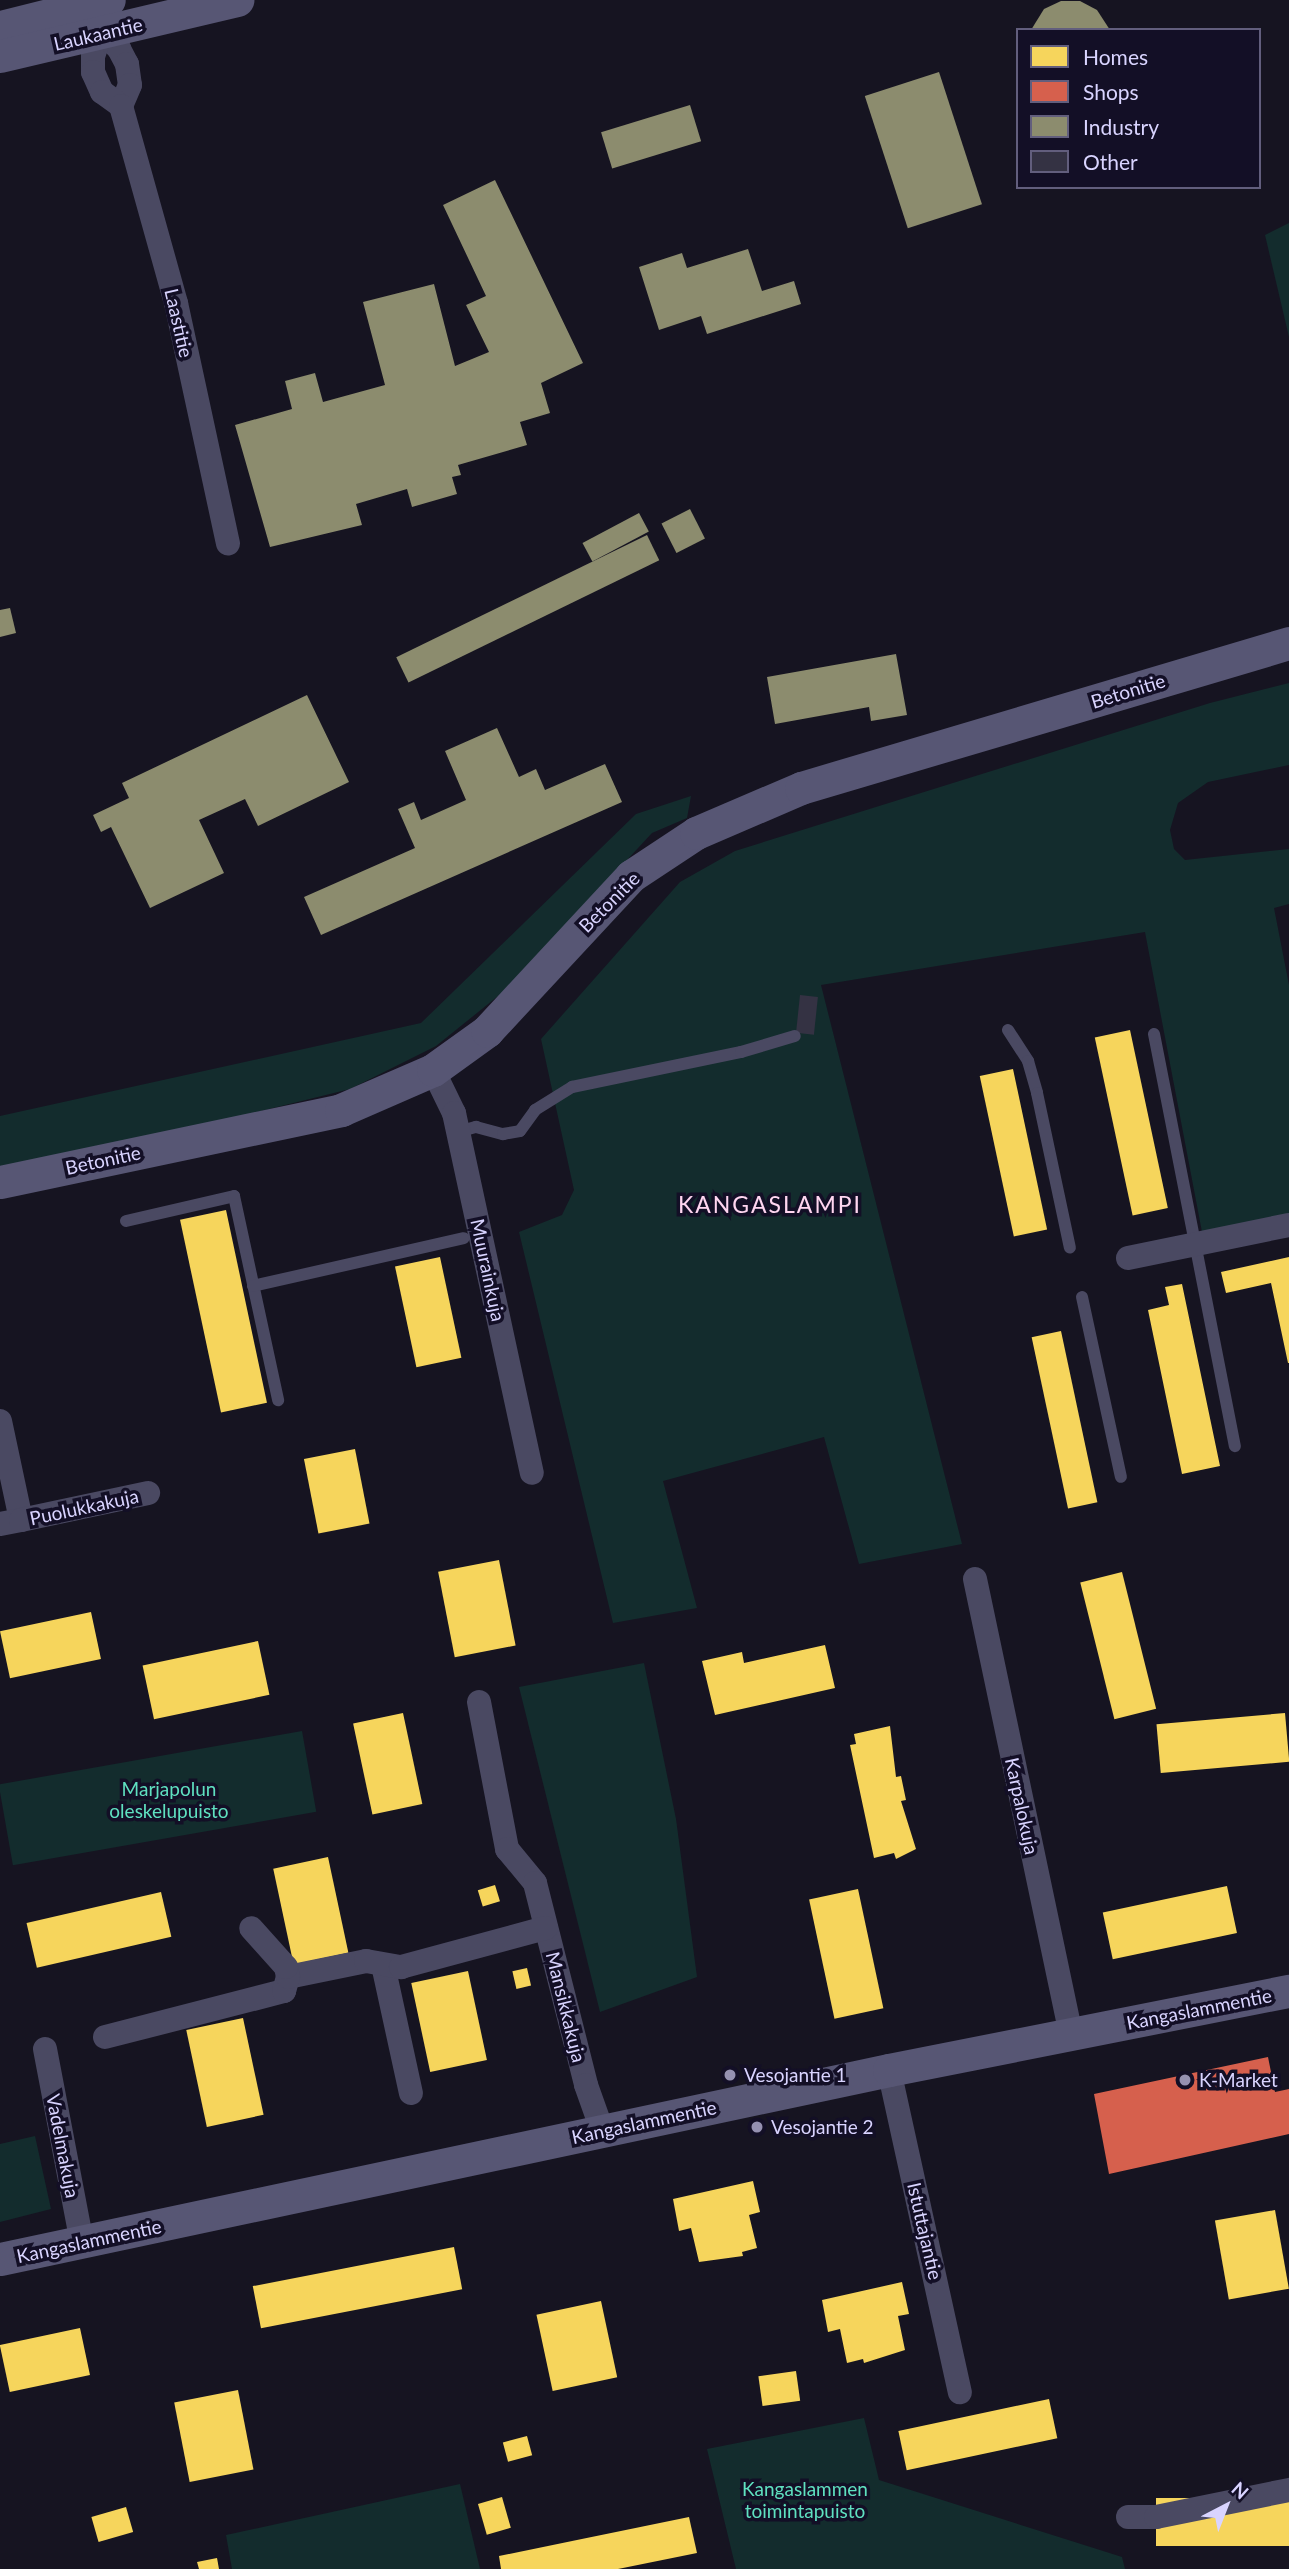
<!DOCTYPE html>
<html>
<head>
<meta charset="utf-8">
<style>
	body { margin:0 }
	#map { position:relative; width:1289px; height:2569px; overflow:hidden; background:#161421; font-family:Lato,sans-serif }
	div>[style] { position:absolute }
	.green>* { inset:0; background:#132c2d; transform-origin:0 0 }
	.homes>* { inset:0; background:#f6d55c; transform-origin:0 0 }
	.shops>* { inset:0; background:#d6604d }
	.industry>* { inset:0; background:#8c8c6e; transform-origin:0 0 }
	.building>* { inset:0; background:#343243; transform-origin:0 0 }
	.lane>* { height:12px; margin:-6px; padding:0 6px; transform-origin:6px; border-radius:6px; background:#4a4962 }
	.street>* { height:24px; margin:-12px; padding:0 12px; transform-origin:12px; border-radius:12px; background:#4a4962 }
	.secondary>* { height:33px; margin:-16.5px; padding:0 16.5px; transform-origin:16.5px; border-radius:16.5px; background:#575674 }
	.dots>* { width:19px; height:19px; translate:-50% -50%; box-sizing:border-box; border:4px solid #130f26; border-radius:50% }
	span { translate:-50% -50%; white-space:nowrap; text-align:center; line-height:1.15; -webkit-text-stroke:7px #130f26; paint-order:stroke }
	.street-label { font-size:19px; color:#d9d4ff }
	.park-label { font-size:19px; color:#5fe0c0 }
	.poi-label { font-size:19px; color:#d9d4ff }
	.left { translate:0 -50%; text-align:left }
	.quarter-label { font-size:23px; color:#ffd6f0; letter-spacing:2px }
	.legend { position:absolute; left:1016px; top:28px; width:245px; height:161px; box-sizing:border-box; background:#130f26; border:2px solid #625e7d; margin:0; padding:9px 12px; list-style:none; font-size:21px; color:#d9d4ff }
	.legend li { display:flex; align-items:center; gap:14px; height:35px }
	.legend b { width:35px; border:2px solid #625e7d }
	.north { position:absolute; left:1191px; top:2471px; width:70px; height:70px; -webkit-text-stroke:5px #130f26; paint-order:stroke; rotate:42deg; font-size:19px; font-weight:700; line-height:28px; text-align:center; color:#d9d4ff }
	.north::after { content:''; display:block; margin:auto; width:24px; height:32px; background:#d9d4ff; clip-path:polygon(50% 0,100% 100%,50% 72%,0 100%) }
</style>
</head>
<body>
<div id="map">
	<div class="green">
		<i style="clip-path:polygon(1289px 223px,1289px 337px,1265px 235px)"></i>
		<i style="clip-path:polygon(1289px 683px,1289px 765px,1208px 782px,1178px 803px,1170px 830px,1174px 849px,1185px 860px,1289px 849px,1289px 904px,1274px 908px,1289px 985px,1289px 1216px,1202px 1232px,1145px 932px,821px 985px,962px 1544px,859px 1564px,824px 1437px,663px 1481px,697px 1608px,613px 1623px,519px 1232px,562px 1215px,574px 1190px,541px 1039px,680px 882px,735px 851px,1210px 703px)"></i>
		<i style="clip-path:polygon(691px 796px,687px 818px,652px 833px,508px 988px,436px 1046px,350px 1089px,188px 1129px,0 1167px,0 1116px,421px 1023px,636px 814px)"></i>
		<i style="clip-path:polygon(644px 1663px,676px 1819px,697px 1977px,600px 2012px,519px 1687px)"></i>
		<i style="left:302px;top:1731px;width:82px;height:308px;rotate:80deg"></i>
		<i style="clip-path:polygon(35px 2136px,51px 2209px,0 2222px,0 2144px)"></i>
		<i style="clip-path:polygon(864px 2418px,879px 2480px,1122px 2557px,1125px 2569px,736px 2569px,707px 2449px)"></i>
		<i style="clip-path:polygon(460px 2484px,480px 2569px,232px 2569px,226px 2535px)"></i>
	</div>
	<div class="homes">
		<i style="left:1130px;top:1030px;width:182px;height:36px;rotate:78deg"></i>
		<i style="left:1013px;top:1069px;width:164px;height:34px;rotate:78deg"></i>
		<i style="left:226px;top:1210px;width:197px;height:47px;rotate:78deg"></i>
		<i style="left:440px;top:1257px;width:103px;height:46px;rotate:78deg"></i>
		<i style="clip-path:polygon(1289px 1257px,1289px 1363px,1288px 1363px,1271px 1283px,1226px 1293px,1221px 1272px)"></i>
		<i style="clip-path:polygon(1182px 1284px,1220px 1466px,1182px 1474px,1148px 1310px,1169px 1305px,1165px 1287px)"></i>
		<i style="left:1061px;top:1331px;width:175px;height:30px;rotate:78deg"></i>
		<i style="left:355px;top:1449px;width:76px;height:52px;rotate:79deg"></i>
		<i style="left:499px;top:1560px;width:87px;height:62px;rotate:79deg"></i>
		<i style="left:1122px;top:1572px;width:141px;height:43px;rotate:76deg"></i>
		<i style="left:91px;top:1612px;width:48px;height:93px;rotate:78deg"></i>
		<i style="left:258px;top:1641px;width:55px;height:118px;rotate:78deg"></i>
		<i style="clip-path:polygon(825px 1645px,835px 1688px,715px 1715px,702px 1661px,742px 1652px,744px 1663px)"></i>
		<i style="left:403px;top:1713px;width:93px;height:51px;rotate:78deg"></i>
		<i style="left:1285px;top:1713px;width:49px;height:129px;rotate:85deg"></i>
		<i style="clip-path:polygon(890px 1726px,896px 1777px,901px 1776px,906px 1800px,901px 1801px,916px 1849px,896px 1859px,894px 1853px,874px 1858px,850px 1745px,856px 1744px,854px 1734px)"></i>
		<i style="left:328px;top:1857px;width:98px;height:56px;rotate:78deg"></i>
		<i style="left:495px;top:1885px;width:17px;height:18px;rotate:73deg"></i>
		<i style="left:1227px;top:1886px;width:48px;height:127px;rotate:78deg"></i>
		<i style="left:858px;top:1889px;width:122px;height:50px;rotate:78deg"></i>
		<i style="left:161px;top:1892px;width:46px;height:138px;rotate:77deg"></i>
		<i style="left:527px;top:1968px;width:18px;height:15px;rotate:77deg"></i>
		<i style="left:468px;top:1971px;width:91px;height:58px;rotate:78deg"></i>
		<i style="left:243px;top:2018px;width:99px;height:58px;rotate:78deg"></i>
		<i style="clip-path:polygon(753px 2181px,760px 2212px,749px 2215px,757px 2248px,742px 2252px,743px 2256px,699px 2262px,691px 2228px,679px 2231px,673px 2199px)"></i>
		<i style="left:1275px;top:2210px;width:80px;height:61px;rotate:80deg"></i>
		<i style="left:454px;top:2247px;width:43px;height:205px;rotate:79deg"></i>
		<i style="clip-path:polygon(902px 2282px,909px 2314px,898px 2316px,905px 2350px,864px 2363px,863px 2359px,847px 2363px,840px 2329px,828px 2332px,822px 2300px)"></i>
		<i style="left:601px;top:2301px;width:78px;height:66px;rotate:78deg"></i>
		<i style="left:80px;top:2328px;width:48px;height:82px;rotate:78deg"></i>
		<i style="left:796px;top:2371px;width:30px;height:38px;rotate:82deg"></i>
		<i style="left:238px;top:2390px;width:81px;height:65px;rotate:79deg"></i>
		<i style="left:1049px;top:2399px;width:40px;height:154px;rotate:78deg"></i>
		<i style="left:527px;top:2436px;width:20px;height:25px;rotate:75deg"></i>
		<i style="left:502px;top:2497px;width:32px;height:25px;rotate:74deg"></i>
		<i style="left:1289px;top:2498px;width:48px;height:133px;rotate:90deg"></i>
		<i style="left:126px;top:2507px;width:26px;height:36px;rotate:74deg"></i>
		<i style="clip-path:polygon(689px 2517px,697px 2553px,618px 2569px,501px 2569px,499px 2556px)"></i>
		<i style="clip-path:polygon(217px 2558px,219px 2569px,199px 2569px,197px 2562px)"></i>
	</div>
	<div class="shops">
		<i style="clip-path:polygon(1268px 2057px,1275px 2092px,1289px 2089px,1289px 2134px,1109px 2174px,1094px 2094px)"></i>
	</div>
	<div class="industry">
		<i style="clip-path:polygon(1061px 1px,1080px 1px,1097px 10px,1110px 30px,1031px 30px,1044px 9px)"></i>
		<i style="left:939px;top:72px;width:139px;height:78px;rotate:72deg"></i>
		<i style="left:690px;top:105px;width:38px;height:93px;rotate:73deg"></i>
		<i style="clip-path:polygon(495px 180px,583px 363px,541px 383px,550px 413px,520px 422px,527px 445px,458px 465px,461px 475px,452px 477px,457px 494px,412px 507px,407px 489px,356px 504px,362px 525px,270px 547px,235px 425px,292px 409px,285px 381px,315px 373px,323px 402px,385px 385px,363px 302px,434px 284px,455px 366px,489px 352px,466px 305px,486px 296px,443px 205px)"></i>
		<i style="clip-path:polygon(748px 249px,762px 291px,794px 281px,801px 304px,707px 334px,701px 316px,659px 330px,639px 267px,682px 253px,687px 268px)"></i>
		<i style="left:690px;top:509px;width:33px;height:32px;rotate:63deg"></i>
		<i style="left:639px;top:513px;width:21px;height:64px;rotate:62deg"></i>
		<i style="left:647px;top:535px;width:28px;height:279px;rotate:64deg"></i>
		<i style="clip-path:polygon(10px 608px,16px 633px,0 637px,0 610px)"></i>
		<i style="clip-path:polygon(896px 654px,907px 715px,871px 721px,869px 707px,775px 724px,767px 677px)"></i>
		<i style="clip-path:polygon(307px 695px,349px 782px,258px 826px,245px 799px,199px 820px,224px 873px,150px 908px,111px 827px,101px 832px,93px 815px,129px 798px,122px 783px)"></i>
		<i style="clip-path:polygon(497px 728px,519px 777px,536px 769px,545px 790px,605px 764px,622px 802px,321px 935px,304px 897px,415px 848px,398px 809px,414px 802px,421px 820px,466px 800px,445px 751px)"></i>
	</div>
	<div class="building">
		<i style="left:800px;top:995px;width:18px;height:38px;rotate:6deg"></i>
	</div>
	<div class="lane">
		<i style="left:1008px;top:1030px;width:37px;rotate:57deg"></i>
		<i style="left:1028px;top:1061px;width:33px;rotate:74deg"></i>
		<i style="left:1037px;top:1093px;width:158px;rotate:78deg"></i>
		<i style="left:1154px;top:1034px;width:420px;rotate:78.9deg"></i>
		<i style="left:458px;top:1132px;width:19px;rotate:-16deg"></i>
		<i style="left:476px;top:1127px;width:28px;rotate:15deg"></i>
		<i style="left:503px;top:1134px;width:17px;rotate:-10deg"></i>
		<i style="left:520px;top:1131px;width:26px;rotate:-54deg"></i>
		<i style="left:535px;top:1110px;width:44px;rotate:-31.9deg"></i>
		<i style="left:572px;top:1087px;width:173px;rotate:-11.7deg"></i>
		<i style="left:741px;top:1052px;width:56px;rotate:-16.5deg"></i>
		<i style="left:126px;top:1221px;width:111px;rotate:-13deg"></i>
		<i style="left:234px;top:1196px;width:209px;rotate:77.8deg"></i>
		<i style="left:253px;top:1286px;width:216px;rotate:-12.8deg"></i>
		<i style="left:1082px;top:1297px;width:184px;rotate:77.8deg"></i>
	</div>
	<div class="street">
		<i style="left:98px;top:21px;width:11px;rotate:75deg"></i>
		<i style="left:101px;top:32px;width:25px;rotate:43deg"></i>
		<i style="left:119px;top:49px;width:17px;rotate:62deg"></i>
		<i style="left:127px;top:64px;width:21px;rotate:82deg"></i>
		<i style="left:130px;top:85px;width:23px;rotate:113deg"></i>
		<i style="left:101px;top:32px;width:25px;rotate:108deg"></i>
		<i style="left:93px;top:56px;width:16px;rotate:90deg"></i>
		<i style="left:93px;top:72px;width:22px;rotate:66deg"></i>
		<i style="left:102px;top:92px;width:24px;rotate:36deg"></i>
		<i style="left:121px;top:106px;width:205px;rotate:74.4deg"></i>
		<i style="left:176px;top:303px;width:246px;rotate:77.8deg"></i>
		<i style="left:433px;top:1070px;width:48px;rotate:64deg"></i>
		<i style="left:454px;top:1113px;width:368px;rotate:77.8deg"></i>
		<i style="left:1128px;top:1258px;width:164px;rotate:-11.6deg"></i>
		<i style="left:0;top:1421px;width:101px;rotate:78deg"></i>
		<i style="left:21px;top:1520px;width:21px;rotate:169deg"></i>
		<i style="left:21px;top:1520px;width:130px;rotate:-12deg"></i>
		<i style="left:975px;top:1579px;width:464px;rotate:78.1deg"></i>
		<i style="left:479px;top:1702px;width:150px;rotate:79.2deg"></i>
		<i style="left:507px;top:1849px;width:44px;rotate:50.5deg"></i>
		<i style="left:535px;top:1883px;width:208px;rotate:75.8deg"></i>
		<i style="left:586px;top:2085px;width:48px;rotate:70.4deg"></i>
		<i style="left:383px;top:1965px;width:131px;rotate:77.7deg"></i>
		<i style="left:288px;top:1977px;width:80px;rotate:-11.6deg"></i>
		<i style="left:366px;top:1961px;width:36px;rotate:10deg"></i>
		<i style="left:401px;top:1967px;width:150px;rotate:-15.1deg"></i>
		<i style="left:105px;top:2037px;width:185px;rotate:-14.4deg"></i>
		<i style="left:284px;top:1991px;width:15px;rotate:-74deg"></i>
		<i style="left:288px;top:1977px;width:10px;rotate:-101deg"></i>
		<i style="left:286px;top:1967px;width:52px;rotate:-131.9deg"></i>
		<i style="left:45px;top:2049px;width:197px;rotate:79.2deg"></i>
		<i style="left:889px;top:2070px;width:330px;rotate:77.6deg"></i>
		<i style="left:1128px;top:2517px;width:28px"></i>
		<i style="left:1156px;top:2517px;width:136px;rotate:-11.5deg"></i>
	</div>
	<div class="secondary">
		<i style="left:0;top:27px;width:112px;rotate:-13.9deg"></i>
		<i style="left:0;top:56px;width:244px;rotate:-13.3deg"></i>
		<i style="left:0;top:1182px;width:349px;rotate:-11.9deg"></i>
		<i style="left:341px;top:1110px;width:100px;rotate:-23.5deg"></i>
		<i style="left:433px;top:1070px;width:67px;rotate:-35.8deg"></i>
		<i style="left:487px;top:1031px;width:212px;rotate:-47.1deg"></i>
		<i style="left:631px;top:876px;width:78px;rotate:-33.5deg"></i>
		<i style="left:696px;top:833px;width:114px;rotate:-23.2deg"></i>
		<i style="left:801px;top:788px;width:509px;rotate:-16.55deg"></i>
		<i style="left:0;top:2259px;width:909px;rotate:-12deg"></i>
		<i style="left:889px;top:2070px;width:408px;rotate:-11.2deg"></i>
	</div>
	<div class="dots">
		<i style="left:730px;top:2075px;background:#9591b1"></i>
		<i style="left:1185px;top:2080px;background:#9591b1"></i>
		<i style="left:757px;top:2127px;background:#9591b1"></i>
	</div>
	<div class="street-label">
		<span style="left:98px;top:34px;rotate:-13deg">Laukaantie</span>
		<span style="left:179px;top:323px;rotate:77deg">Laastitie</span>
		<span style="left:1128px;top:691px;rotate:-17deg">Betonitie</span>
		<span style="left:609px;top:902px;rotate:-45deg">Betonitie</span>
		<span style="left:103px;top:1160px;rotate:-12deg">Betonitie</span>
		<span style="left:488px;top:1270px;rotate:78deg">Muurainkuja</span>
		<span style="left:84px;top:1507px;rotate:-12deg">Puolukkakuja</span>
		<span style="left:1022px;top:1806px;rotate:78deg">Karpalokuja</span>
		<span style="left:566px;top:2007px;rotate:76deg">Mansikkakuja</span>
		<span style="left:1199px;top:2009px;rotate:-11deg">Kangaslammentie</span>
		<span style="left:644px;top:2122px;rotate:-12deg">Kangaslammentie</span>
		<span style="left:63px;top:2146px;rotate:79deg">Vadelmakuja</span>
		<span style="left:925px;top:2231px;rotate:77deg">Istuttajantie</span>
		<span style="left:89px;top:2241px;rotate:-12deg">Kangaslammentie</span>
	</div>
	<div class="park-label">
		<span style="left:169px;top:1800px">Marjapolun<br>oleskelupuisto</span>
		<span style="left:805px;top:2500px">Kangaslammen<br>toimintapuisto</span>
	</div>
	<div class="poi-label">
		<span class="left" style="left:744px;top:2075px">Vesojantie 1</span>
		<span class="left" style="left:1199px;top:2080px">K-Market</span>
		<span class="left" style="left:771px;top:2127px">Vesojantie 2</span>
	</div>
	<div class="quarter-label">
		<span style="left:770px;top:1204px">KANGASLAMPI</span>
	</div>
	<ul class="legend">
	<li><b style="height:19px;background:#f6d55c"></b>Homes</li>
	<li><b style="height:19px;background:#d6604d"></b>Shops</li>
	<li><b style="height:19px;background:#8c8c6e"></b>Industry</li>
	<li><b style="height:19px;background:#343243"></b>Other</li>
	</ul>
	<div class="north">N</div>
</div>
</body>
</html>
